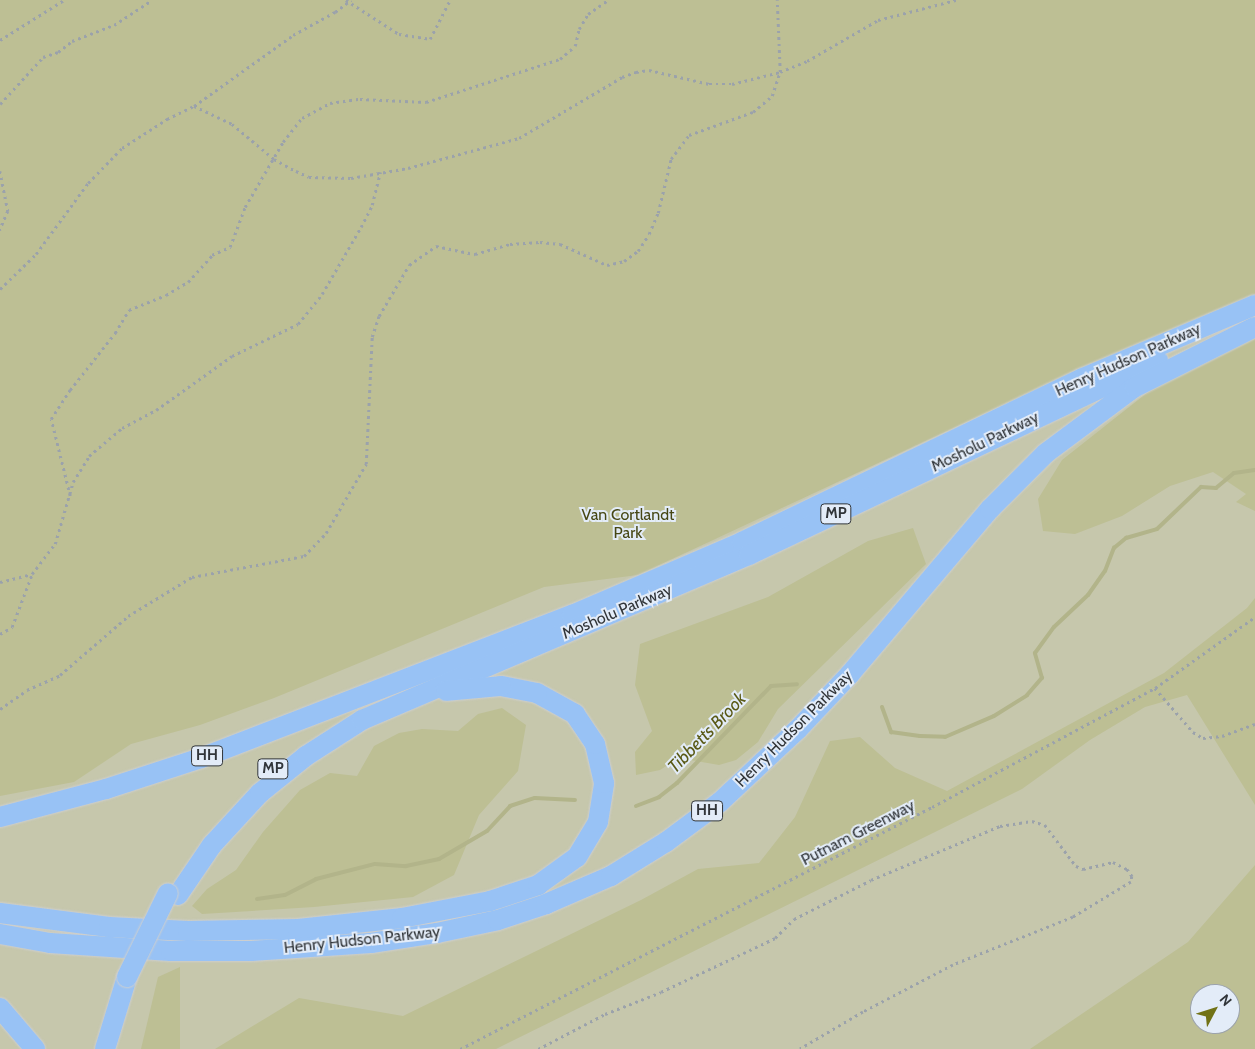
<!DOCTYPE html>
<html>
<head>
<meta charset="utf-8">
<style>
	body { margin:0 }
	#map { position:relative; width:1255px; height:1049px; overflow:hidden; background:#e3ecf8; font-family:Cabin,sans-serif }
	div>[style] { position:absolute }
	.green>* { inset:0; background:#c6c7ac }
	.forest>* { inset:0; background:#bdbf94 }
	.stream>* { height:4px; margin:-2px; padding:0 2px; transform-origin:2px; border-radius:2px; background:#b2b48a }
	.path>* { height:2.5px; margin-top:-1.25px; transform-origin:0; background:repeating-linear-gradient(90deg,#9ba2ab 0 2.5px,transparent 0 6.5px) }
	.roads { filter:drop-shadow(0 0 1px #cecfcf) drop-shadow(0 0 1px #cecfcf) }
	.motorway>* { height:20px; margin:-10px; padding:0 10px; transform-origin:10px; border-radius:10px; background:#98c2f5 }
	.bridges { filter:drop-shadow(0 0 1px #cecfcf) drop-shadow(0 0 1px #cecfcf) }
	.motorway-bridge>* { height:20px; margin:-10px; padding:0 10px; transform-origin:10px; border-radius:10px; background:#98c2f5 }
	span { translate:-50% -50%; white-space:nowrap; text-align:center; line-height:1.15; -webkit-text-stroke:4px #e3ecf8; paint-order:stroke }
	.shield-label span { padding:1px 4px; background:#e3ecf8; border:1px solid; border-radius:4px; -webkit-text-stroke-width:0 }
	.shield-label { font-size:15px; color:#313539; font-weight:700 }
	.street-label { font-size:16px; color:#313539 }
	.park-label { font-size:16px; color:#464714 }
	.water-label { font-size:18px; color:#5a5a16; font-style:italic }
	.north { position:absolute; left:1190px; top:984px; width:50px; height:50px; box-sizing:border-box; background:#e3ecf8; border:1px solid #9ca3ac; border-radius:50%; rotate:50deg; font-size:14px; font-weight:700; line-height:20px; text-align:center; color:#313539 }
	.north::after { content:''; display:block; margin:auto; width:18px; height:22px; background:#717216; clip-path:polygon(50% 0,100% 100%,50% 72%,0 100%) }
</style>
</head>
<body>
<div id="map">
	<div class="green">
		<i style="clip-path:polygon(evenodd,0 0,1255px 0,1255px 1049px,0 1049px,0 0,1200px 994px,1230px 994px,1230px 1024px,1200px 1024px,1200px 994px)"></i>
	</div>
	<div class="forest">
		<i style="clip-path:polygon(0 0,1255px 0,1255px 295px,1076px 371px,638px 575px,544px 587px,274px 698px,200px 725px,131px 744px,74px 782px,0 796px)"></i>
		<i style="clip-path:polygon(1255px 336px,1255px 511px,1236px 502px,1246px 494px,1213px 472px,1170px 486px,1122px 516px,1075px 534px,1043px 531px,1038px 499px,1062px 460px,1157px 385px)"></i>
		<i style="clip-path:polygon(913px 528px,926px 564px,778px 709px,758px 742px,736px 760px,719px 765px,679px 758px,660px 770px,636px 775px,635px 752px,652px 731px,635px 685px,640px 644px,768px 597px,868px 541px)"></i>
		<i style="clip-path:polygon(1255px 598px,1255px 805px,1187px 695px,1145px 707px,1090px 740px,1022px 789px,496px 1049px,215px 1049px,299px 998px,403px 1016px,641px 900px,698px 869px,759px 863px,795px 817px,830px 741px,860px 737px,895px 768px,947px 791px,1164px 673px,1247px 608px)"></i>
		<i style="clip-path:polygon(502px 708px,526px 725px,518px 771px,479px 815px,454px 875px,413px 897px,314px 907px,202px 914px,192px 906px,207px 889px,236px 870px,263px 832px,300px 790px,330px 773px,357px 776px,374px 746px,399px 733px,422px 729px,458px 731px,478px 714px)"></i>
		<i style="clip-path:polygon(evenodd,1255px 865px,1255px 1049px,1030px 1049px,1188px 942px,1255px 865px,1200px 994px,1230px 994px,1230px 1024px,1200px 1024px,1200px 994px)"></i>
		<i style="clip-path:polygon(180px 967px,180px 1049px,141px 1049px,158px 977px)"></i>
	</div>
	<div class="stream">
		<i style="left:882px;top:707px;width:27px;rotate:70deg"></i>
		<i style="left:891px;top:732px;width:29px;rotate:8deg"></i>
		<i style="left:920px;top:736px;width:25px;rotate:2deg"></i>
		<i style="left:945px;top:737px;width:53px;rotate:-23.2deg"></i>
		<i style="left:994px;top:716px;width:39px;rotate:-32deg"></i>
		<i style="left:1027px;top:695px;width:23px;rotate:-49deg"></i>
		<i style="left:1042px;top:678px;width:26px;rotate:-106deg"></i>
		<i style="left:1035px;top:653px;width:32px;rotate:-54deg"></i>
		<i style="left:1054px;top:627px;width:47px;rotate:-43.3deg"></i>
		<i style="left:1088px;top:595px;width:29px;rotate:-55deg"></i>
		<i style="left:1105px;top:571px;width:25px;rotate:-69deg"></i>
		<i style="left:1114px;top:548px;width:16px;rotate:-40deg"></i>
		<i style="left:1126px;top:538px;width:32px;rotate:-16deg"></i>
		<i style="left:1157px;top:529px;width:61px;rotate:-43.7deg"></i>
		<i style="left:1201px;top:487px;width:15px;rotate:4deg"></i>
		<i style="left:1216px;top:488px;width:23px;rotate:-40deg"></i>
		<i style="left:1234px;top:473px;width:21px;rotate:-8deg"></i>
		<i style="left:636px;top:806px;width:25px;rotate:-21deg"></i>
		<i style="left:659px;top:797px;width:23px;rotate:-38deg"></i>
		<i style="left:677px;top:783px;width:135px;rotate:-45.9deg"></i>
		<i style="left:771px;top:686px;width:26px;rotate:-4deg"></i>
		<i style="left:257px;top:899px;width:28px;rotate:-8deg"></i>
		<i style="left:285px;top:895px;width:35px;rotate:-27deg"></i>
		<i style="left:316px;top:879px;width:61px;rotate:-14.3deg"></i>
		<i style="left:375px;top:864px;width:31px;rotate:4deg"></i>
		<i style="left:406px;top:866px;width:34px;rotate:-12deg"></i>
		<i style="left:439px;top:859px;width:56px;rotate:-30.3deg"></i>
		<i style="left:487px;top:831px;width:34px;rotate:-47deg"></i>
		<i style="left:510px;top:806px;width:26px;rotate:-18deg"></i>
		<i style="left:535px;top:798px;width:40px;rotate:2.9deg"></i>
	</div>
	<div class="path">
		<i style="left:346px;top:0;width:63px;rotate:32.7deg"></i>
		<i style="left:399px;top:34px;width:31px;rotate:9deg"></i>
		<i style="left:430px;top:39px;width:44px;rotate:-62.9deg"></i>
		<i style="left:0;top:40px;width:75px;rotate:-32deg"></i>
		<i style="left:0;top:104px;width:64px;rotate:-47.5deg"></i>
		<i style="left:43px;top:57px;width:16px;rotate:-18deg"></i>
		<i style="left:58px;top:52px;width:18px;rotate:-38deg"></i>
		<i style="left:72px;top:41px;width:45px;rotate:-20.9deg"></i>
		<i style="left:114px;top:25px;width:45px;rotate:-33.3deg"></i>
		<i style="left:194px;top:106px;width:42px;rotate:25.3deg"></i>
		<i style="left:232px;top:124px;width:55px;rotate:39.8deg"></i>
		<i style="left:274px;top:159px;width:25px;rotate:29deg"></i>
		<i style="left:296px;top:171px;width:14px;rotate:25deg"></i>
		<i style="left:309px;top:177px;width:42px;rotate:1.4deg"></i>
		<i style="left:351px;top:178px;width:58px;rotate:-10deg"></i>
		<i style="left:408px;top:168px;width:115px;rotate:-15.1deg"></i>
		<i style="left:519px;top:138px;width:120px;rotate:-30.6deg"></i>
		<i style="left:622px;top:77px;width:15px;rotate:-20deg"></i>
		<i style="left:636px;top:72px;width:13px;rotate:-9deg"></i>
		<i style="left:649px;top:70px;width:62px;rotate:13.1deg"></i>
		<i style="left:709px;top:84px;width:23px"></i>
		<i style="left:732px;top:84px;width:49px;rotate:-14deg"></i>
		<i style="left:780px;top:72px;width:29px;rotate:-22deg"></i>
		<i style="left:807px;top:61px;width:82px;rotate:-30deg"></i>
		<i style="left:878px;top:20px;width:81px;rotate:-14.4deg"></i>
		<i style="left:0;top:171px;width:41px;rotate:78.7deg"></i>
		<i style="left:8px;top:211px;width:21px;rotate:113deg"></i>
		<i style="left:0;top:289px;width:50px;rotate:-44.2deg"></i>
		<i style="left:36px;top:254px;width:88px;rotate:-53.8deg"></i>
		<i style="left:88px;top:183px;width:49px;rotate:-45.8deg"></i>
		<i style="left:122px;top:148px;width:54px;rotate:-32.8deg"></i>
		<i style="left:167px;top:119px;width:30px;rotate:-26deg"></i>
		<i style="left:194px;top:106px;width:122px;rotate:-35.6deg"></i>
		<i style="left:293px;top:35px;width:48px;rotate:-28.7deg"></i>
		<i style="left:335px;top:12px;width:20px;rotate:-37deg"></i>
		<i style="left:70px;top:496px;width:79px;rotate:-103.9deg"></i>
		<i style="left:51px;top:419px;width:35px;rotate:-57deg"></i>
		<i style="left:70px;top:390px;width:73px;rotate:-51.7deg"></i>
		<i style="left:115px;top:333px;width:27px;rotate:-59deg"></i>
		<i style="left:129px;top:310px;width:40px;rotate:-22deg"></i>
		<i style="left:166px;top:295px;width:26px;rotate:-31deg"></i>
		<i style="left:188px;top:282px;width:36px;rotate:-48deg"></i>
		<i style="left:212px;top:255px;width:20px;rotate:-24deg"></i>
		<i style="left:230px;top:247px;width:43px;rotate:-69.4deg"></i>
		<i style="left:245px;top:207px;width:75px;rotate:-59.7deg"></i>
		<i style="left:283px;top:142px;width:31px;rotate:-52deg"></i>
		<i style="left:302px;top:118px;width:32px;rotate:-28deg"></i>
		<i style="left:330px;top:103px;width:30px;rotate:-8deg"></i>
		<i style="left:360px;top:99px;width:66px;rotate:2.6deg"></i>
		<i style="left:426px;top:102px;width:141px;rotate:-17.8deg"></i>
		<i style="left:560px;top:59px;width:20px;rotate:-41deg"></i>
		<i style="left:575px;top:46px;width:17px;rotate:-77deg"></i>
		<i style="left:579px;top:29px;width:17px;rotate:-59deg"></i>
		<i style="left:588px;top:14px;width:24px;rotate:-35deg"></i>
		<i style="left:0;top:582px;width:33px;rotate:-14deg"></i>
		<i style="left:0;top:634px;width:14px;rotate:-30deg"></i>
		<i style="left:12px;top:627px;width:57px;rotate:-69.3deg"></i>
		<i style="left:32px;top:574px;width:38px;rotate:-53deg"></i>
		<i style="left:55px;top:544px;width:65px;rotate:-73.8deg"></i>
		<i style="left:73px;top:482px;width:31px;rotate:-58deg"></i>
		<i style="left:89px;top:456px;width:43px;rotate:-40.3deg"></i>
		<i style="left:122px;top:428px;width:38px;rotate:-28deg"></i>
		<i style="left:156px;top:410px;width:93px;rotate:-35.4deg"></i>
		<i style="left:232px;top:356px;width:73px;rotate:-25.9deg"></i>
		<i style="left:298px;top:324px;width:38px;rotate:-51deg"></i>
		<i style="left:322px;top:294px;width:78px;rotate:-59.8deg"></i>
		<i style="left:361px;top:227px;width:25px;rotate:-63deg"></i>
		<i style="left:372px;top:205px;width:34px;rotate:-76deg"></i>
		<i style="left:1155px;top:688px;width:58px;rotate:49.2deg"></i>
		<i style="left:1193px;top:732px;width:12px;rotate:31deg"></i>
		<i style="left:1203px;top:738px;width:19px;rotate:-6deg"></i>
		<i style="left:1222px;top:736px;width:35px;rotate:-20deg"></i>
		<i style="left:0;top:709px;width:33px;rotate:-35deg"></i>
		<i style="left:27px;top:690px;width:36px;rotate:-24deg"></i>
		<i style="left:60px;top:675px;width:90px;rotate:-40.9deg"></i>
		<i style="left:128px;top:616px;width:75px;rotate:-31.4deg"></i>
		<i style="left:192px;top:577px;width:114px;rotate:-10.6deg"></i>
		<i style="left:304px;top:556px;width:32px;rotate:-46deg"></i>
		<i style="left:326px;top:533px;width:80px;rotate:-59.9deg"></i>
		<i style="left:366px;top:464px;width:127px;rotate:-87.3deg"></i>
		<i style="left:372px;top:337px;width:22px;rotate:-72deg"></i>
		<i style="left:379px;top:316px;width:59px;rotate:-59.5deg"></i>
		<i style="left:409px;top:265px;width:33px;rotate:-35deg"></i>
		<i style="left:436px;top:246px;width:40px;rotate:12deg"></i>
		<i style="left:475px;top:254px;width:36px;rotate:-16deg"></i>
		<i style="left:510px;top:244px;width:30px;rotate:-4deg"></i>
		<i style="left:540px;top:242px;width:20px;rotate:6deg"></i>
		<i style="left:560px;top:244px;width:51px;rotate:24.1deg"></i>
		<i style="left:607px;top:265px;width:17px;rotate:-13deg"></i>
		<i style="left:624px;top:261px;width:17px;rotate:-36deg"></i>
		<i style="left:638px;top:251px;width:20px;rotate:-57deg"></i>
		<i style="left:649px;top:234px;width:23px;rotate:-67deg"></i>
		<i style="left:658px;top:213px;width:56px;rotate:-76.5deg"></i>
		<i style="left:671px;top:159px;width:30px;rotate:-53deg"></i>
		<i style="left:689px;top:135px;width:68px;rotate:-19.8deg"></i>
		<i style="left:753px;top:112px;width:25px;rotate:-40deg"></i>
		<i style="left:772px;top:96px;width:25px;rotate:-72deg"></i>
		<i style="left:780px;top:72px;width:72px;rotate:-92.4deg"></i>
		<i style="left:460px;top:1049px;width:530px;rotate:-27.14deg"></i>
		<i style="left:932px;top:807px;width:253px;rotate:-28.1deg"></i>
		<i style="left:1155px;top:688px;width:123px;rotate:-35.4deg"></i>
		<i style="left:538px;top:1049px;width:76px;rotate:-27.6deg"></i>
		<i style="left:605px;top:1014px;width:60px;rotate:-21.4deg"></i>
		<i style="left:661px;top:992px;width:126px;rotate:-25.3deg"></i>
		<i style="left:775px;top:938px;width:27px;rotate:-45deg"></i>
		<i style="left:794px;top:919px;width:86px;rotate:-26.9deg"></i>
		<i style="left:871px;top:880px;width:140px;rotate:-22.7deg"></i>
		<i style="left:1000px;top:826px;width:32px;rotate:-9deg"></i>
		<i style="left:1032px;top:821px;width:14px;rotate:17deg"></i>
		<i style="left:1045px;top:825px;width:51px;rotate:52.9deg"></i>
		<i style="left:1076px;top:866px;width:8px;rotate:23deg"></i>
		<i style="left:1083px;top:869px;width:31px;rotate:-13deg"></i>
		<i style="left:1113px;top:862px;width:16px;rotate:27deg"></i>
		<i style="left:1127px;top:869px;width:9px;rotate:54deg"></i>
		<i style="left:1132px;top:876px;width:6px;rotate:99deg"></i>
		<i style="left:1131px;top:882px;width:68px;rotate:148.9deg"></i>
		<i style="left:1073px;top:917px;width:129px;rotate:158.2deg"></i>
		<i style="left:953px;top:965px;width:102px;rotate:152.4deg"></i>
		<i style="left:863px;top:1012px;width:73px;rotate:149.6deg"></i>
	</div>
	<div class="roads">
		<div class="motorway">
			<i style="left:0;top:817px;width:110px;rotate:-14.8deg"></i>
			<i style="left:106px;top:789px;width:100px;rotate:-18.1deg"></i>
			<i style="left:201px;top:758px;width:398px;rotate:-21.1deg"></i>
			<i style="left:572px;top:615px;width:185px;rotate:-23.2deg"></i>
			<i style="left:742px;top:542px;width:378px;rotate:-25.7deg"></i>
			<i style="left:1083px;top:378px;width:187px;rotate:-23deg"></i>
			<i style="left:178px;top:895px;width:60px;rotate:-55.8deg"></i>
			<i style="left:212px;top:845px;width:71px;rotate:-47.3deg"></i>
			<i style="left:260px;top:793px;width:59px;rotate:-38.8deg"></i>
			<i style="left:306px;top:756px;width:67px;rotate:-32.7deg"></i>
			<i style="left:362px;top:720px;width:421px;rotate:-23.1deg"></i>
			<i style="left:749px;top:555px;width:453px;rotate:-25.4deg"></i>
			<i style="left:0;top:913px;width:110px;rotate:7.3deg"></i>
			<i style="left:109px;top:927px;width:79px;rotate:2.9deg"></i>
			<i style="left:188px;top:931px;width:110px;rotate:-1deg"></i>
			<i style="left:298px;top:929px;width:105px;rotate:-6deg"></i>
			<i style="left:402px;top:918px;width:90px;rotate:-10.9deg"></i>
			<i style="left:490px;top:901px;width:51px;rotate:-18.4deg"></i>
			<i style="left:538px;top:885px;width:48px;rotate:-35.7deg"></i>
			<i style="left:577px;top:857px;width:41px;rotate:-59deg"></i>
			<i style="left:598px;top:822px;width:39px;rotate:-81deg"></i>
			<i style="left:604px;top:783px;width:40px;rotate:-103deg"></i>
			<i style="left:595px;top:744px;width:36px;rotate:-124deg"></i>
			<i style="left:575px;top:714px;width:43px;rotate:-151.1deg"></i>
			<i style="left:537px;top:693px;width:37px;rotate:-169deg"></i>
			<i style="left:501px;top:686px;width:55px;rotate:174.8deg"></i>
			<i style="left:0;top:934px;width:51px;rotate:10.2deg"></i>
			<i style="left:50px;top:943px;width:121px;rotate:3.8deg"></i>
			<i style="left:171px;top:951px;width:80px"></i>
			<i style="left:251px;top:951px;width:120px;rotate:-3.8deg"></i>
			<i style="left:371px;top:943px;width:67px;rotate:-8.6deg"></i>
			<i style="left:437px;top:933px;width:62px;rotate:-12deg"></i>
			<i style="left:498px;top:920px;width:51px;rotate:-18.4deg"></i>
			<i style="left:546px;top:904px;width:71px;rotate:-23.3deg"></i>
			<i style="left:611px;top:876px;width:65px;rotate:-31.7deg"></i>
			<i style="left:666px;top:842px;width:67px;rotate:-36.5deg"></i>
			<i style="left:720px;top:802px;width:107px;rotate:-43.1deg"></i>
			<i style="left:798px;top:729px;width:76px;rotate:-46.6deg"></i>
			<i style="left:850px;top:674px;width:216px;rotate:-49.7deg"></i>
			<i style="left:990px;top:509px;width:79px;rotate:-45deg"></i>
			<i style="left:1046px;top:453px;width:111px;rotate:-36.6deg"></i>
			<i style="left:1135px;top:387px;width:134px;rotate:-26.6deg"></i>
			<i style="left:0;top:1008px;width:54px;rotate:49.5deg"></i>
			<i style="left:105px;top:1049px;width:75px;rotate:-73deg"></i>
		</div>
	</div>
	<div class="bridges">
		<div class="motorway-bridge">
			<i style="left:127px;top:977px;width:93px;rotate:-64deg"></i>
		</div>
	</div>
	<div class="shield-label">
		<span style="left:836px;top:514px">MP</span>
		<span style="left:207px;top:756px">HH</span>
		<span style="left:273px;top:769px">MP</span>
		<span style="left:707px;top:811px">HH</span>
	</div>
	<div class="street-label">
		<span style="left:1128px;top:360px;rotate:-24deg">Henry Hudson Parkway</span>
		<span style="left:985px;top:442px;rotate:-26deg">Mosholu Parkway</span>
		<span style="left:617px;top:612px;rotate:-23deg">Mosholu Parkway</span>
		<span style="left:794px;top:729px;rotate:-45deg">Henry Hudson Parkway</span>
		<span style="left:858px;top:833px;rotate:-27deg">Putnam Greenway</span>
		<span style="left:362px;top:940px;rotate:-6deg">Henry Hudson Parkway</span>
	</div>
	<div class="park-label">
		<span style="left:628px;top:524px">Van Cortlandt<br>Park</span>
	</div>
	<div class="water-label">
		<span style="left:707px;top:733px;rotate:-46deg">Tibbetts Brook</span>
	</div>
	<div class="north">N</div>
</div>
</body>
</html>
